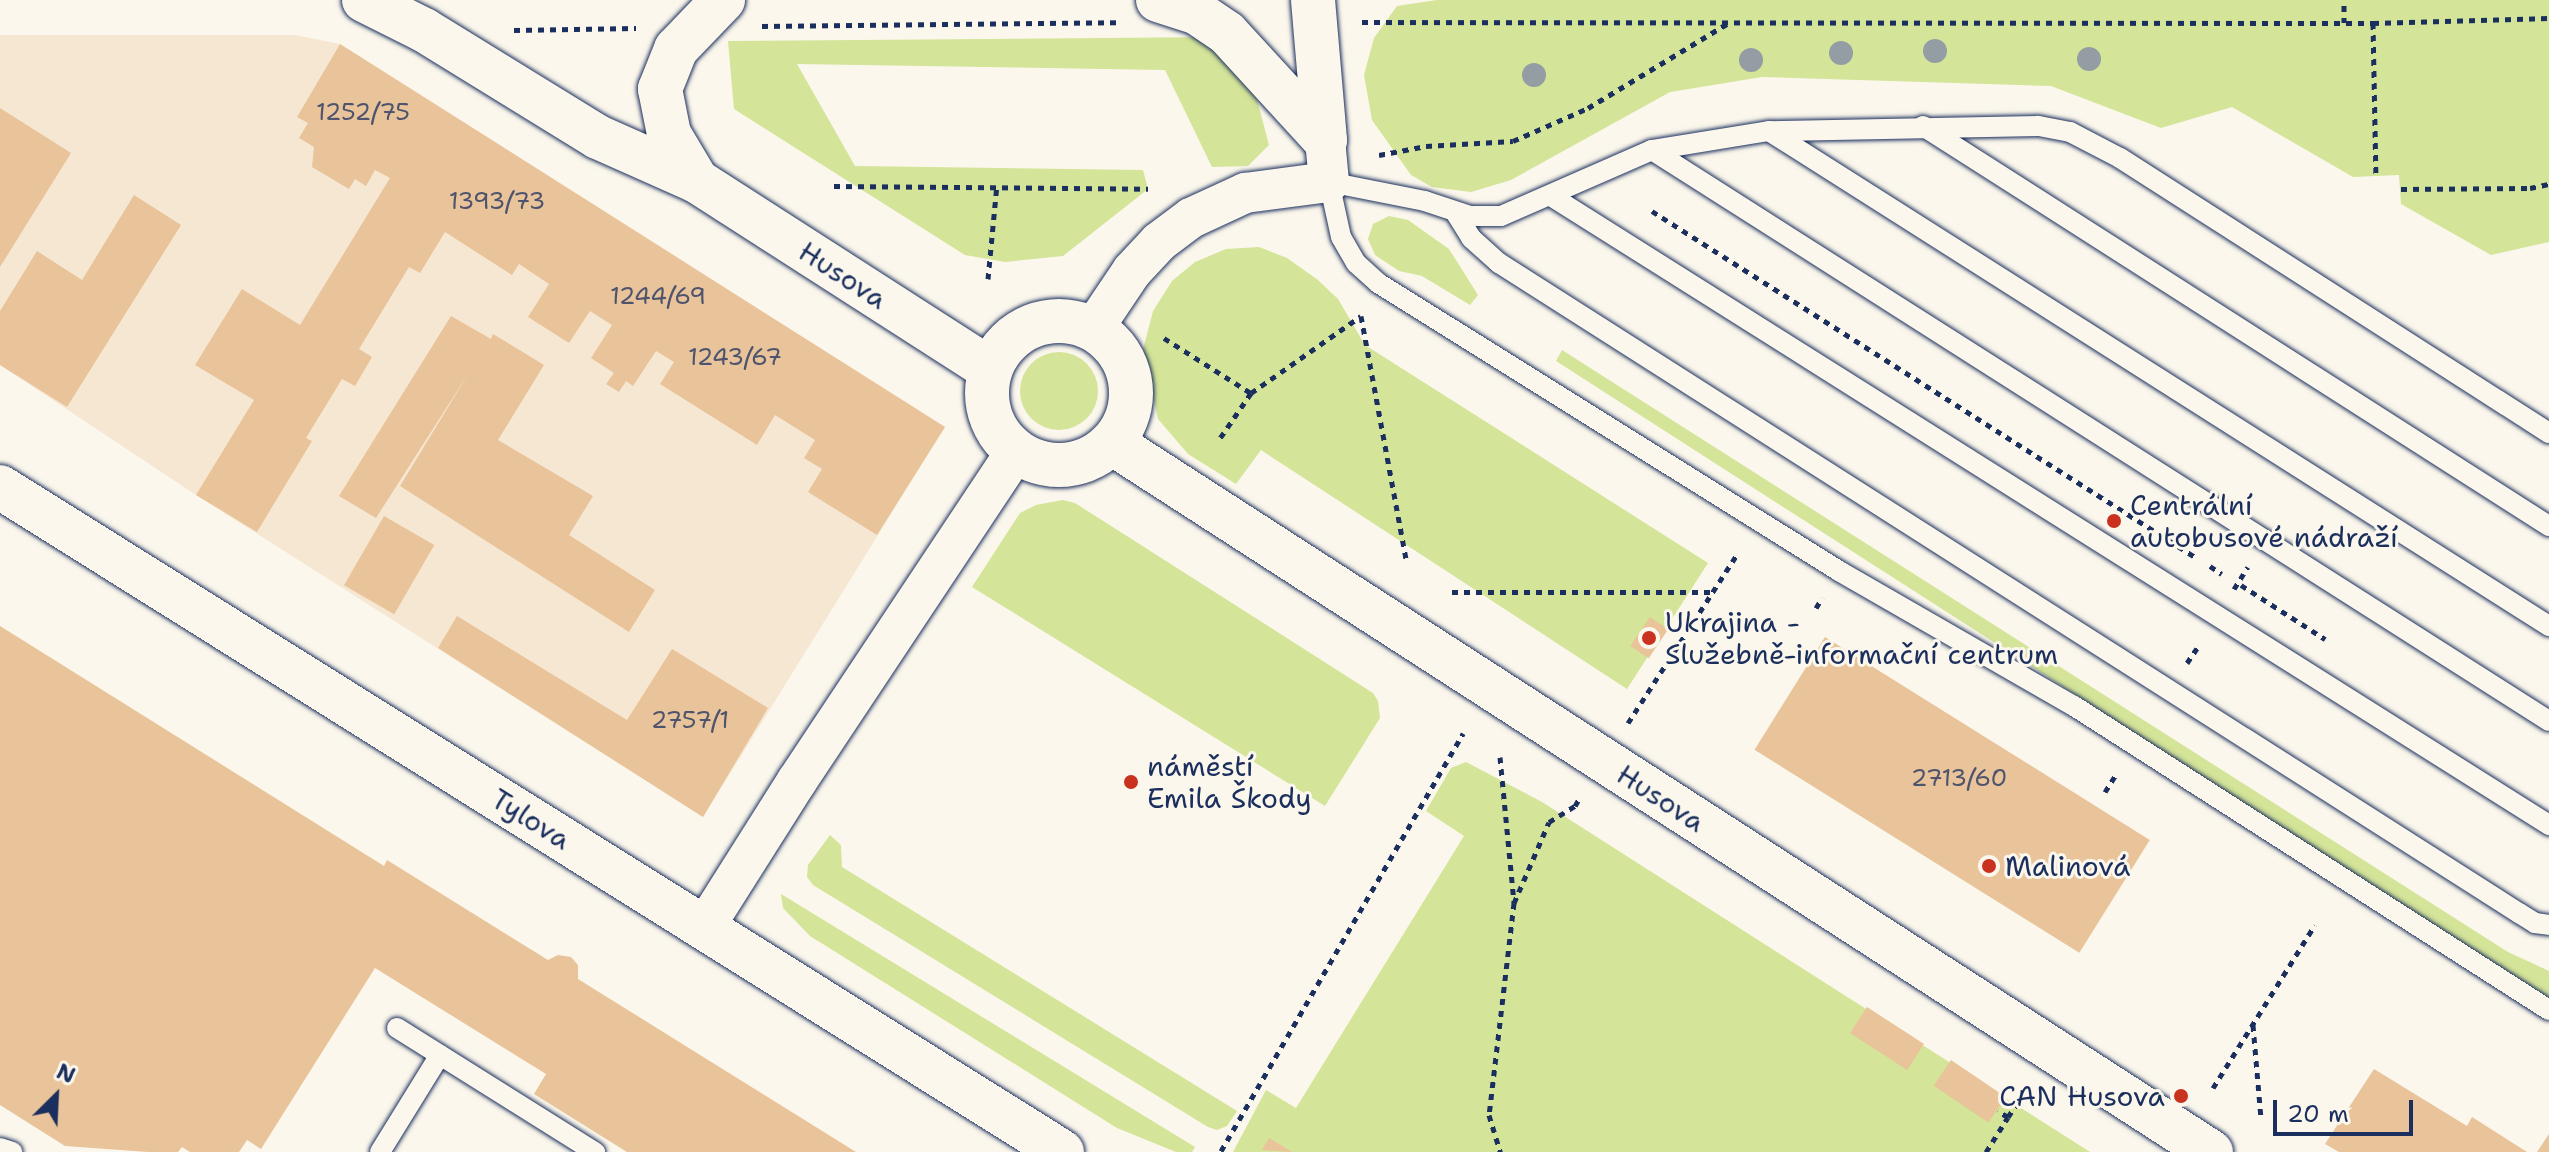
<!DOCTYPE html>
<html>
<head>
<meta charset="utf-8">
<style>
	body { margin:0 }
	#map { position:relative; width:2549px; height:1152px; overflow:hidden; background:#fbf7ec; font-family:"Shantell Sans",sans-serif }
	div>[style] { position:absolute }
	.built>* { inset:0; background:#f6e7d3 }
	.green>* { inset:0; background:#d4e498 }
	.round { border-radius:50% }
	.building>* { inset:0; background:#e9c399; transform-origin:0 0 }
	.path>* { height:5px; margin-top:-2.5px; transform-origin:0; background:repeating-linear-gradient(90deg,#1b2f5e 0 6px,transparent 0 12px) }
	.roads { filter:drop-shadow(0 0 2px #1b2f5e) drop-shadow(0 0 2px #1b2f5e) }
	.lane>* { height:20px; margin:-10px; padding:0 10px; transform-origin:10px; border-radius:10px; background:#fbf7ec }
	.street>* { height:40px; margin:-20px; padding:0 20px; transform-origin:20px; border-radius:20px; background:#fbf7ec }
	.secondary>* { height:44px; margin:-22px; padding:0 22px; transform-origin:22px; border-radius:22px; background:#fbf7ec }
	.secondary>.ring { margin:-22px; padding:0; box-sizing:content-box; background:none; border:44px solid #fbf7ec; border-radius:50% }
	.primary>* { height:44px; margin:-22px; padding:0 22px; transform-origin:22px; border-radius:22px; background:#fbf7ec }
	.trees>* { width:24px; height:24px; margin:-12px; border-radius:50%; background:#949da4 }
	.dots>* { width:22px; height:22px; translate:-50% -50%; box-sizing:border-box; border:4px solid #fbf7ec; border-radius:50% }
	span { translate:-50% -50%; white-space:nowrap; text-align:center; line-height:1.15; -webkit-text-stroke:6px #fbf7ec; paint-order:stroke }
	.number-label { font-size:24px; color:#4e546d }
	.number-label span { -webkit-text-stroke-width:0 }
	.street-label { font-size:28px; color:#1b2f5e }
	.poi-label { font-size:28px; color:#1b2f5e }
	.left { translate:0 -50%; text-align:left }
	.right { translate:-100% -50%; text-align:right }
	.north { position:absolute; left:16px; top:1056px; width:80px; height:80px; -webkit-text-stroke:6px #fbf7ec; paint-order:stroke; rotate:24deg; font-size:22px; font-weight:700; line-height:32px; text-align:center; color:#1b2f5e }
	.north::after { content:''; display:block; margin:auto; width:28px; height:36px; background:#1b2f5e; clip-path:polygon(50% 0,100% 100%,50% 72%,0 100%) }
	.scale { position:absolute; left:2273px; top:1100px; width:140px; height:36px; box-sizing:border-box; border:4px solid #1b2f5e; border-top:0; padding-left:10px; font-size:24px; line-height:28px; white-space:nowrap; color:#1b2f5e; -webkit-text-stroke:6px #fbf7ec; paint-order:stroke }
</style>
</head>
<body>
<div id="map">
	<div class="built">
		<i style="clip-path:polygon(0 35px,295px 35px,340px 44px,945px 427px,703px 817px,196px 495px,0 365px)"></i>
	</div>
	<div class="green">
		<i style="clip-path:polygon(1437px 0,2549px 0,2549px 242px,2491px 255px,2401px 204px,2399px 175px,2353px 177px,2232px 107px,2161px 128px,2051px 86px,1762px 77px,1670px 92px,1511px 180px,1471px 192px,1432px 187px,1411px 175px,1372px 120px,1364px 75px,1374px 38px,1397px 6px)"></i>
		<i style="clip-path:polygon(1219px 37px,1246px 58px,1269px 145px,1248px 166px,1212px 167px,1165px 70px,797px 64px,855px 166px,1143px 170px,1148px 189px,1063px 256px,1005px 262px,965px 255px,734px 109px,728px 41px)"></i>
		<i style="clip-path:polygon(1389px 216px,1408px 220px,1449px 249px,1478px 295px,1470px 305px,1422px 276px,1399px 271px,1375px 255px,1368px 239px,1373px 224px)"></i>
		<i style="clip-path:polygon(1259px 247px,1287px 258px,1318px 280px,1338px 299px,1365px 345px,1708px 563px,1627px 689px,1261px 450px,1236px 484px,1188px 454px,1158px 419px,1143px 350px,1153px 311px,1172px 281px,1195px 262px,1226px 249px)"></i>
		<i style="clip-path:polygon(1562px 350px,2508px 952px,2549px 971px,2549px 999px,1556px 361px)"></i>
		<i class="round" style="left:1020px;top:352px;width:78px;height:78px"></i>
		<i style="clip-path:polygon(1063px 500px,1075px 503px,1373px 693px,1378px 701px,1380px 718px,1325px 806px,972px 587px,1020px 513px,1036px 505px)"></i>
		<i style="clip-path:polygon(1466px 762px,1542px 802px,2090px 1152px,1233px 1152px,1266px 1090px,1296px 1108px,1464px 836px,1426px 811px,1451px 768px)"></i>
		<i style="clip-path:polygon(830px 835px,841px 845px,842px 867px,1237px 1111px,1227px 1126px,1217px 1130px,1208px 1127px,813px 885px,807px 877px,808px 865px)"></i>
		<i style="clip-path:polygon(781px 894px,1195px 1147px,1192px 1152px,1176px 1152px,1117px 1128px,810px 936px,783px 908px)"></i>
	</div>
	<div class="building">
		<i style="clip-path:polygon(340px 44px,945px 427px,877px 535px,808px 492px,822px 469px,804px 458px,815px 440px,775px 415px,757px 445px,660px 384px,674px 362px,656px 351px,633px 386px,626px 381px,619px 392px,606px 384px,614px 373px,591px 358px,612px 325px,590px 311px,569px 343px,528px 317px,549px 284px,519px 264px,512px 275px,445px 232px,420px 273px,409px 267px,359px 349px,372px 357px,355px 386px,342px 379px,306px 438px,312px 441px,257px 532px,196px 495px,254px 400px,195px 365px,242px 289px,300px 325px,390px 178px,375px 170px,366px 186px,355px 179px,349px 189px,312px 167px,314px 147px,299px 138px,308px 123px,297px 117px)"></i>
		<i style="clip-path:polygon(0 108px,71px 153px,0 267px)"></i>
		<i style="clip-path:polygon(134px 195px,181px 225px,67px 407px,0 365px,0 311px,37px 251px,82px 280px)"></i>
		<i style="clip-path:polygon(451px 316px,491px 339px,493px 334px,544px 365px,498px 440px,593px 496px,569px 535px,655px 590px,629px 632px,400px 486px,470px 371px,376px 518px,339px 496px)"></i>
		<i style="left:384px;top:516px;width:58px;height:80px;rotate:30deg"></i>
		<i style="clip-path:polygon(457px 616px,627px 720px,672px 649px,768px 708px,703px 817px,438px 648px)"></i>
		<i style="left:1650px;top:617px;width:22px;height:35px;rotate:34deg"></i>
		<i style="clip-path:polygon(0 626px,384px 866px,387px 860px,548px 960px,558px 955px,571px 957px,578px 965px,578px 979px,856px 1152px,627px 1152px,534px 1094px,546px 1074px,375px 968px,261px 1149px,247px 1140px,239px 1152px,190px 1152px,182px 1147px,178px 1152px,148px 1152px,65px 1146px,0 1105px)"></i>
		<i style="left:1825px;top:637px;width:383px;height:133px;rotate:32deg"></i>
		<i style="left:1867px;top:1007px;width:68px;height:31px;rotate:33deg"></i>
		<i style="left:1951px;top:1060px;width:66px;height:31px;rotate:34deg"></i>
		<i style="clip-path:polygon(2374px 1069px,2467px 1126px,2472px 1117px,2527px 1152px,2339px 1152px,2325px 1144px)"></i>
		<i style="clip-path:polygon(2549px 1134px,2549px 1152px,2537px 1152px)"></i>
		<i style="clip-path:polygon(1269px 1138px,1292px 1152px,1262px 1150px)"></i>
	</div>
	<div class="path">
		<i style="left:1362px;top:22px;width:1011px;rotate:0.06deg"></i>
		<i style="left:2373px;top:23px;width:176px;rotate:-1.6deg"></i>
		<i style="left:2344px;top:23px;width:23px;rotate:-90deg"></i>
		<i style="left:2373px;top:23px;width:152px;rotate:88.9deg"></i>
		<i style="left:762px;top:26px;width:358px;rotate:-0.6deg"></i>
		<i style="left:514px;top:30px;width:122px;rotate:-0.9deg"></i>
		<i style="left:1379px;top:155px;width:48px;rotate:-10.8deg"></i>
		<i style="left:1426px;top:146px;width:87px;rotate:-3.3deg"></i>
		<i style="left:1513px;top:141px;width:82px;rotate:-23.7deg"></i>
		<i style="left:1588px;top:108px;width:166px;rotate:-31.2deg"></i>
		<i style="left:834px;top:186px;width:314px;rotate:0.5deg"></i>
		<i style="left:2401px;top:189px;width:129px;rotate:-0.4deg"></i>
		<i style="left:2530px;top:188px;width:19px;rotate:-12deg"></i>
		<i style="left:1652px;top:211px;width:647px;rotate:32.51deg"></i>
		<i style="left:988px;top:279px;width:95px;rotate:-84.6deg"></i>
		<i style="left:1164px;top:338px;width:103px;rotate:32.3deg"></i>
		<i style="left:1251px;top:393px;width:58px;rotate:124.5deg"></i>
		<i style="left:1251px;top:393px;width:134px;rotate:-35deg"></i>
		<i style="left:1361px;top:316px;width:251px;rotate:79.5deg"></i>
		<i style="left:2210px;top:566px;width:14px;rotate:34deg"></i>
		<i style="left:2241px;top:585px;width:100px;rotate:32.7deg"></i>
		<i style="left:2234px;top:589px;width:26px;rotate:-58deg"></i>
		<i style="left:1452px;top:592px;width:260px"></i>
		<i style="left:1816px;top:608px;width:12px;rotate:-59deg"></i>
		<i style="left:2187px;top:663px;width:22px;rotate:-56deg"></i>
		<i style="left:1628px;top:723px;width:199px;rotate:-57.1deg"></i>
		<i style="left:1500px;top:757px;width:147px;rotate:84.5deg"></i>
		<i style="left:1514px;top:903px;width:213px;rotate:96.7deg"></i>
		<i style="left:1489px;top:1115px;width:39px;rotate:73deg"></i>
		<i style="left:2105px;top:792px;width:22px;rotate:-58deg"></i>
		<i style="left:1514px;top:903px;width:88px;rotate:-66.6deg"></i>
		<i style="left:1549px;top:822px;width:31px;rotate:-32deg"></i>
		<i style="left:1575px;top:806px;width:8px;rotate:-60deg"></i>
		<i style="left:2253px;top:1025px;width:93px;rotate:85.1deg"></i>
		<i style="left:2213px;top:1088px;width:192px;rotate:-58deg"></i>
		<i style="left:2008px;top:1117px;width:23px;rotate:-56deg"></i>
		<i style="left:1221px;top:1151px;width:483px;rotate:-59.9deg"></i>
		<i style="left:1986px;top:1152px;width:41px;rotate:-57.8deg"></i>
		<i style="left:2008px;top:1117px;width:12px;rotate:-149deg"></i>
	</div>
	<div class="roads">
		<div class="lane">
			<i style="left:1923px;top:126px;width:743px;rotate:32.58deg"></i>
			<i style="left:1769px;top:131px;width:924px;rotate:32.4deg"></i>
			<i style="left:1652px;top:150px;width:1063px;rotate:32.48deg"></i>
			<i style="left:1551px;top:196px;width:1180px;rotate:32.22deg"></i>
			<i style="left:1455px;top:212px;width:31px;rotate:58deg"></i>
			<i style="left:1471px;top:238px;width:38px;rotate:42deg"></i>
			<i style="left:1499px;top:263px;width:1210px;rotate:32.51deg"></i>
			<i style="left:2519px;top:913px;width:19px;rotate:32deg"></i>
			<i style="left:2535px;top:923px;width:14px;rotate:8deg"></i>
			<i style="left:2549px;top:433px;width:510px;rotate:-147.34deg"></i>
			<i style="left:2120px;top:158px;width:56px;rotate:-152.5deg"></i>
			<i style="left:2070px;top:132px;width:33px;rotate:-169deg"></i>
			<i style="left:2038px;top:126px;width:269px;rotate:178.9deg"></i>
			<i style="left:1769px;top:131px;width:119px;rotate:170.8deg"></i>
			<i style="left:1652px;top:150px;width:165px;rotate:156.4deg"></i>
			<i style="left:1501px;top:216px;width:31px;rotate:180deg"></i>
			<i style="left:1470px;top:216px;width:47px;rotate:-161.6deg"></i>
			<i style="left:1425px;top:201px;width:98px;rotate:-168.8deg"></i>
			<i style="left:1329px;top:182px;width:56px;rotate:77.7deg"></i>
			<i style="left:1341px;top:237px;width:30px;rotate:60deg"></i>
			<i style="left:1356px;top:263px;width:30px;rotate:42deg"></i>
			<i style="left:1378px;top:283px;width:544px;rotate:31.99deg"></i>
			<i style="left:1839px;top:571px;width:271px;rotate:29.9deg"></i>
			<i style="left:2074px;top:706px;width:564px;rotate:32.62deg"></i>
			<i style="left:397px;top:1028px;width:234px;rotate:32.1deg"></i>
			<i style="left:0;top:1148px;width:13px;rotate:18deg"></i>
			<i style="left:380px;top:1152px;width:114px;rotate:-58.3deg"></i>
		</div>
		<div class="street">
			<i style="left:1093px;top:329px;width:70px;rotate:-56.1deg"></i>
			<i style="left:1132px;top:271px;width:40px;rotate:-47deg"></i>
			<i style="left:1159px;top:242px;width:40px;rotate:-37deg"></i>
			<i style="left:1191px;top:218px;width:60px;rotate:-24.8deg"></i>
			<i style="left:1245px;top:193px;width:85px;rotate:-7.5deg"></i>
			<i style="left:1329px;top:182px;width:42px;rotate:-95.4deg"></i>
			<i style="left:704px;top:928px;width:174px;rotate:-57.7deg"></i>
			<i style="left:797px;top:781px;width:395px;rotate:-56.4deg"></i>
		</div>
		<div class="secondary">
			<i style="left:364px;top:0;width:67px;rotate:26.6deg"></i>
			<i style="left:424px;top:30px;width:204px;rotate:31.6deg"></i>
			<i style="left:598px;top:137px;width:108px;rotate:24deg"></i>
			<i style="left:697px;top:181px;width:348px;rotate:32.7deg"></i>
			<i style="left:697px;top:181px;width:55px;rotate:-120.8deg"></i>
			<i style="left:669px;top:134px;width:46px;rotate:-101.3deg"></i>
			<i style="left:660px;top:89px;width:43px;rotate:-68.2deg"></i>
			<i style="left:676px;top:49px;width:68px;rotate:-46.2deg"></i>
			<i class="ring" style="left:987px;top:321px;width:100px;height:100px"></i>
			<i style="left:1112px;top:443px;width:1308px;rotate:32.83deg"></i>
			<i style="left:0;top:487px;width:1253px;rotate:32.05deg"></i>
		</div>
		<div class="primary">
			<i style="left:1158px;top:0;width:40px;rotate:18deg"></i>
			<i style="left:1196px;top:12px;width:37px;rotate:34deg"></i>
			<i style="left:1227px;top:33px;width:145px;rotate:47.5deg"></i>
			<i style="left:1313px;top:0;width:141px;rotate:85.1deg"></i>
		</div>
	</div>
	<div class="trees">
		<i style="left:1935px;top:51px"></i>
		<i style="left:1841px;top:53px"></i>
		<i style="left:2089px;top:59px"></i>
		<i style="left:1751px;top:60px"></i>
		<i style="left:1534px;top:75px"></i>
	</div>
	<div class="dots">
		<i style="left:2114px;top:521px;background:#c8321e"></i>
		<i style="left:1649px;top:638px;background:#c8321e"></i>
		<i style="left:1131px;top:782px;background:#c8321e"></i>
		<i style="left:1989px;top:866px;background:#c8321e"></i>
		<i style="left:2181px;top:1096px;background:#c8321e"></i>
	</div>
	<div class="number-label">
		<span style="left:363px;top:113px">1252/75</span>
		<span style="left:497px;top:202px">1393/73</span>
		<span style="left:658px;top:297px">1244/69</span>
		<span style="left:735px;top:358px">1243/67</span>
		<span style="left:690px;top:721px">2757/1</span>
		<span style="left:1959px;top:779px">2713/60</span>
	</div>
	<div class="street-label">
		<span style="left:843px;top:275px;rotate:33deg">Husova</span>
		<span style="left:1661px;top:798px;rotate:33deg">Husova</span>
		<span style="left:531px;top:819px;rotate:32deg">Tylova</span>
	</div>
	<div class="poi-label">
		<span class="left" style="left:2130px;top:521px">Centrální<br>autobusové nádraží</span>
		<span class="left" style="left:1665px;top:638px">Ukrajina -<br>Služebně-informační centrum</span>
		<span class="left" style="left:1147px;top:782px">náměstí<br>Emila Škody</span>
		<span class="left" style="left:2005px;top:866px">Malinová</span>
		<span class="right" style="left:2165px;top:1096px">CAN Husova</span>
	</div>
	<div class="north">N</div>
	<div class="scale">20 m</div>
</div>
</body>
</html>
